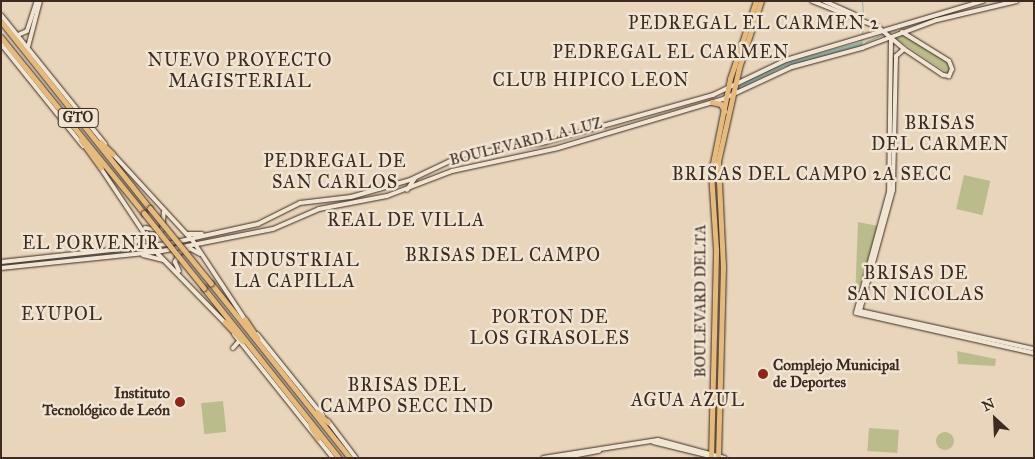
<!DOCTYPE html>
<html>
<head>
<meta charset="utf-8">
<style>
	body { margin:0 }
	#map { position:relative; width:1035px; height:459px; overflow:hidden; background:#e8d5bb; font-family:"IM FELL Great Primer",serif }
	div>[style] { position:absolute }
	.green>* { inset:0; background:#bbbc8c; transform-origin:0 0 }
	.round { border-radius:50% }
	.stream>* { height:1px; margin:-0.5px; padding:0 0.5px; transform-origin:0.5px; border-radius:0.5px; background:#97b9b0 }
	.river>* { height:4px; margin:-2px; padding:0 2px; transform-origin:2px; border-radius:2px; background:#97b9b0 }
	.roads { filter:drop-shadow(0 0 1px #3d2a20) drop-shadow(0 0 1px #3d2a20) }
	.secondary>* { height:4px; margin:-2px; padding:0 2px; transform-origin:2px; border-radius:2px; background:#f0e4d3 }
	.primary>* { height:4.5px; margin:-2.25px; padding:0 2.25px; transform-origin:2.25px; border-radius:2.25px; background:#e4ba7e }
	.bridges { filter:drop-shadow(0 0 1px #3d2a20) drop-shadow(0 0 1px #3d2a20) }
	.primary-bridge>* { height:4.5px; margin:-2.25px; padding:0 2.25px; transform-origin:2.25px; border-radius:2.25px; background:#e4ba7e }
	.dots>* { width:14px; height:14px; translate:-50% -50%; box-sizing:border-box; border:2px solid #f0e4d3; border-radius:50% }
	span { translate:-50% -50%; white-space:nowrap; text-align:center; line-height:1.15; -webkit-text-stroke:5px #f0e4d3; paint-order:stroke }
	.shield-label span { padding:1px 4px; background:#f0e4d3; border:1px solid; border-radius:4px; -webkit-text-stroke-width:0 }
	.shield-label { font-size:14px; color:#3d2a20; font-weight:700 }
	.street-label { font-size:15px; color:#3d2a20 }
	.poi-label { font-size:15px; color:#3d2a20; font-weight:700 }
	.left { translate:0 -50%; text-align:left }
	.right { translate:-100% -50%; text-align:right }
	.quarter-label { font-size:18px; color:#3d2a20; letter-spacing:1px }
	.frame { position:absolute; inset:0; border:2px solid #3d2a20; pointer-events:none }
	.north { position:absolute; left:970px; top:394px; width:50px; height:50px; -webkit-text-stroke:4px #f0e4d3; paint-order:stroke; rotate:335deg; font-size:14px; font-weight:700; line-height:20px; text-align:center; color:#3d2a20 }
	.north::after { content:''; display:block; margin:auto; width:18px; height:22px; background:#3d2a20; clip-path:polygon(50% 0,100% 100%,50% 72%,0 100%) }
</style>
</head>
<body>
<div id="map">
	<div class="green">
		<i style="clip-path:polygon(903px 33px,950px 62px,949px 74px,892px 36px)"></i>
		<i style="left:964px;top:175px;width:27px;height:35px;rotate:13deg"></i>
		<i style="clip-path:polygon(858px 222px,878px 226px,855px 300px)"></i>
		<i style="clip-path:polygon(957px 351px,996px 359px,995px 366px,958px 364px)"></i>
		<i style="left:223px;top:401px;width:31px;height:22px;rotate:84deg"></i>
		<i style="left:869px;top:428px;width:30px;height:23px;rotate:4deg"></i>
		<i class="round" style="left:936px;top:432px;width:18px;height:18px"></i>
	</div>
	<div class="stream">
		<i style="left:862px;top:1px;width:15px;rotate:86deg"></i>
		<i style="left:947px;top:15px;width:58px;rotate:-14deg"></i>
		<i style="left:926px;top:20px;width:16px;rotate:-14deg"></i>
		<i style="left:901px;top:28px;width:9px;rotate:-18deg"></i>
		<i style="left:889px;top:32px;width:7px;rotate:-16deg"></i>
		<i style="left:862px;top:36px;width:13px;rotate:-86deg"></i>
		<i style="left:861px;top:40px;width:4px;rotate:76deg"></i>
		<i style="left:865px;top:42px;width:20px;rotate:-24deg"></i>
	</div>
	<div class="river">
		<i style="left:739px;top:87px;width:50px;rotate:-26.1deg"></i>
		<i style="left:784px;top:65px;width:80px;rotate:-15.3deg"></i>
		<i style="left:1px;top:265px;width:152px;rotate:-5.7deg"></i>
	</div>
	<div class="roads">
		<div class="secondary">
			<i style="left:812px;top:1px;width:71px;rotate:21.5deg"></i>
			<i style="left:878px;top:27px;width:34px;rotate:40deg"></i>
			<i style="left:824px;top:1px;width:34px;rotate:24deg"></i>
			<i style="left:1px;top:15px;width:166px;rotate:51.1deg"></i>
			<i style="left:902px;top:32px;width:55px;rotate:31.7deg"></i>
			<i style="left:949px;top:61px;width:9px;rotate:69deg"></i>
			<i style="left:952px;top:69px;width:8px;rotate:113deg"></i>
			<i style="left:949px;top:76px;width:6px;rotate:-171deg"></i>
			<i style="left:943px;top:75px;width:47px;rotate:-146.3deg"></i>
			<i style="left:904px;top:49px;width:11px;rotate:139deg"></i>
			<i style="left:896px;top:56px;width:134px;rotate:91.3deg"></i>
			<i style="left:893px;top:190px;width:125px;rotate:105.3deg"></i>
			<i style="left:860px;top:311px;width:178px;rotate:12.3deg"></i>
			<i style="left:18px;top:35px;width:10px;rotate:-24deg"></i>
			<i style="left:27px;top:31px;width:32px;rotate:-72deg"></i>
			<i style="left:891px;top:37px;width:155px;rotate:90.7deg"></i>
			<i style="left:889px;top:192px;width:125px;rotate:105.3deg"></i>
			<i style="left:856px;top:313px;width:182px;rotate:12.7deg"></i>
			<i style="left:1px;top:44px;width:131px;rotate:51.2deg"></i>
			<i style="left:28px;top:47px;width:48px;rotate:-75.4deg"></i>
			<i style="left:112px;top:153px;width:120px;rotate:47.4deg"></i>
			<i style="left:193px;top:241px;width:96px;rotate:56.5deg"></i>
			<i style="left:100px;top:167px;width:105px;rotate:56.3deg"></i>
			<i style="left:158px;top:254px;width:98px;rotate:45.8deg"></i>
			<i style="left:407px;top:190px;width:14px;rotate:-56deg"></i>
			<i style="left:145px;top:228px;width:17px;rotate:7deg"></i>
			<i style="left:162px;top:230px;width:18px;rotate:-84deg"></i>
			<i style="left:187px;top:234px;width:15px"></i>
			<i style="left:128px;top:248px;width:24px;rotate:-38deg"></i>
			<i style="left:143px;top:255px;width:21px;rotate:14deg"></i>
			<i style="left:1px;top:262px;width:167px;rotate:-6.2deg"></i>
			<i style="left:167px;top:244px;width:93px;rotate:-12.4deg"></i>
			<i style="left:258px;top:224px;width:47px;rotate:-26.6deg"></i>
			<i style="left:300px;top:203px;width:51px;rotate:-6.7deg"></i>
			<i style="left:351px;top:197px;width:61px;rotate:-16.1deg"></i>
			<i style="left:410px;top:180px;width:59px;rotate:-25.3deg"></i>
			<i style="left:463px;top:155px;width:80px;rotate:-8.6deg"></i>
			<i style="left:542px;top:143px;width:178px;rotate:-15.7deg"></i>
			<i style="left:713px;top:95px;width:81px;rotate:-25.6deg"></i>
			<i style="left:786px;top:60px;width:206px;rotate:-16.7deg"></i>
			<i style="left:1px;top:268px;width:157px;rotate:-5.9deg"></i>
			<i style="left:157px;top:252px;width:118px;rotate:-11.2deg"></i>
			<i style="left:273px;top:229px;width:50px;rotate:-23.5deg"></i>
			<i style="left:319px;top:209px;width:69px;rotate:-10.8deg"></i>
			<i style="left:387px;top:196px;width:70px;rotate:-21deg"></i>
			<i style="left:452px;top:171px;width:108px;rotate:-12.2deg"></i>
			<i style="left:558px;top:148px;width:172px;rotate:-16.5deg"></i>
			<i style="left:723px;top:99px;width:76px;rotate:-24.9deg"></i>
			<i style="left:792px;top:67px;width:73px;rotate:-15.2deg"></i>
			<i style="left:862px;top:48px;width:80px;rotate:-20.5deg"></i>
			<i style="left:937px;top:20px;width:82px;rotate:-13.4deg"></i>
			<i style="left:179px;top:271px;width:10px;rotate:-114deg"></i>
			<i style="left:175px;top:262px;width:11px;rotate:-63deg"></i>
			<i style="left:180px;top:252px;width:11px;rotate:-15deg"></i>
			<i style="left:191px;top:249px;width:10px;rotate:29deg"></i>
			<i style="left:234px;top:334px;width:159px;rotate:51.4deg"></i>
			<i style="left:257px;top:334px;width:105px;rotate:51.2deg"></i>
			<i style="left:233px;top:348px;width:9px;rotate:-49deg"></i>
			<i style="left:328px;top:421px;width:46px;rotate:52.9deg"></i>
			<i style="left:653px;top:442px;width:63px;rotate:13.8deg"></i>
			<i style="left:543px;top:458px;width:116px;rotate:-8.9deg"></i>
			<i style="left:658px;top:440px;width:69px;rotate:15deg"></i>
			<i style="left:562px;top:458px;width:38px;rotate:-11deg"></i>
		</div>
		<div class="primary">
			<i style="left:1px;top:21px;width:239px;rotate:51.5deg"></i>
			<i style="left:1px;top:37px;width:227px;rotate:50.9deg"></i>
			<i style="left:712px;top:102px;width:9px;rotate:13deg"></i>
			<i style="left:721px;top:104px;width:8px;rotate:60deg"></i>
			<i style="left:81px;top:140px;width:34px;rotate:54deg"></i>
			<i style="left:101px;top:142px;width:17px;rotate:45deg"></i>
			<i style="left:211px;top:283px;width:223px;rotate:51.5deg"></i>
			<i style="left:204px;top:288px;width:217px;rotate:51.5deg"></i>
			<i style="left:245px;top:319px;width:23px;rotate:56deg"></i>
			<i style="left:225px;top:322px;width:26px;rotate:47deg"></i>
			<i style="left:317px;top:412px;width:15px;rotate:42deg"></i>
			<i style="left:311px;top:426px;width:14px;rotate:60deg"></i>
			<i style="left:711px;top:458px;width:209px;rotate:-88.6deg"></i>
			<i style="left:716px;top:249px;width:76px;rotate:-93.8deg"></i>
			<i style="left:711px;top:173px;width:96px;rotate:-78.6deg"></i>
			<i style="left:730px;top:79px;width:82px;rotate:-71.6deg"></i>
			<i style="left:718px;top:458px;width:191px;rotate:-88.5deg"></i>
			<i style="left:723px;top:267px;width:105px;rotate:-92.7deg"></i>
			<i style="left:718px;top:162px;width:96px;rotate:-77.4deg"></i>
			<i style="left:739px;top:68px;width:71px;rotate:-71.8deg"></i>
		</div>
	</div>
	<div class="bridges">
		<div class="primary-bridge">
			<i style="left:150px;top:208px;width:97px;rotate:50.9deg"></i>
			<i style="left:144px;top:213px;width:96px;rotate:51.3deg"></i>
		</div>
	</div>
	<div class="dots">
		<i style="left:763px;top:374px;background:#8f2418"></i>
		<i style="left:180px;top:402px;background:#8f2418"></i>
	</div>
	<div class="shield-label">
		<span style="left:78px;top:118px">GTO</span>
	</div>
	<div class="street-label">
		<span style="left:526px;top:142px;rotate:-14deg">BOULEVARD LA LUZ</span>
		<span style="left:701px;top:301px;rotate:-90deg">BOULEVARD DELTA</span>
	</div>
	<div class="poi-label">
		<span class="left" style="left:773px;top:374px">Complejo Municipal<br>de Deportes</span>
		<span class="right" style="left:170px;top:402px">Instituto<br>Tecnológico de León</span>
	</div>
	<div class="quarter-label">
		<span style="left:754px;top:23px">PEDREGAL EL CARMEN 2</span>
		<span style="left:671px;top:52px">PEDREGAL EL CARMEN</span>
		<span style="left:240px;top:71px">NUEVO PROYECTO<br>MAGISTERIAL</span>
		<span style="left:591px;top:80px">CLUB HIPICO LEON</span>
		<span style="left:940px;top:134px">BRISAS<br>DEL CARMEN</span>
		<span style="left:335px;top:172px">PEDREGAL DE<br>SAN CARLOS</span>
		<span style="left:812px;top:174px">BRISAS DEL CAMPO 2A SECC</span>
		<span style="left:406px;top:220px">REAL DE VILLA</span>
		<span style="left:91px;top:243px">EL PORVENIR</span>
		<span style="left:503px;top:255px">BRISAS DEL CAMPO</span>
		<span style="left:295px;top:271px">INDUSTRIAL<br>LA CAPILLA</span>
		<span style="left:916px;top:284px">BRISAS DE<br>SAN NICOLAS</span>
		<span style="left:62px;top:314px">EYUPOL</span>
		<span style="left:550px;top:328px">PORTON DE<br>LOS GIRASOLES</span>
		<span style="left:407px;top:396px">BRISAS DEL<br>CAMPO SECC IND</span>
		<span style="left:688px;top:400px">AGUA AZUL</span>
	</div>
	<div class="frame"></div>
	<div class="north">N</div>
</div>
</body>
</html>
